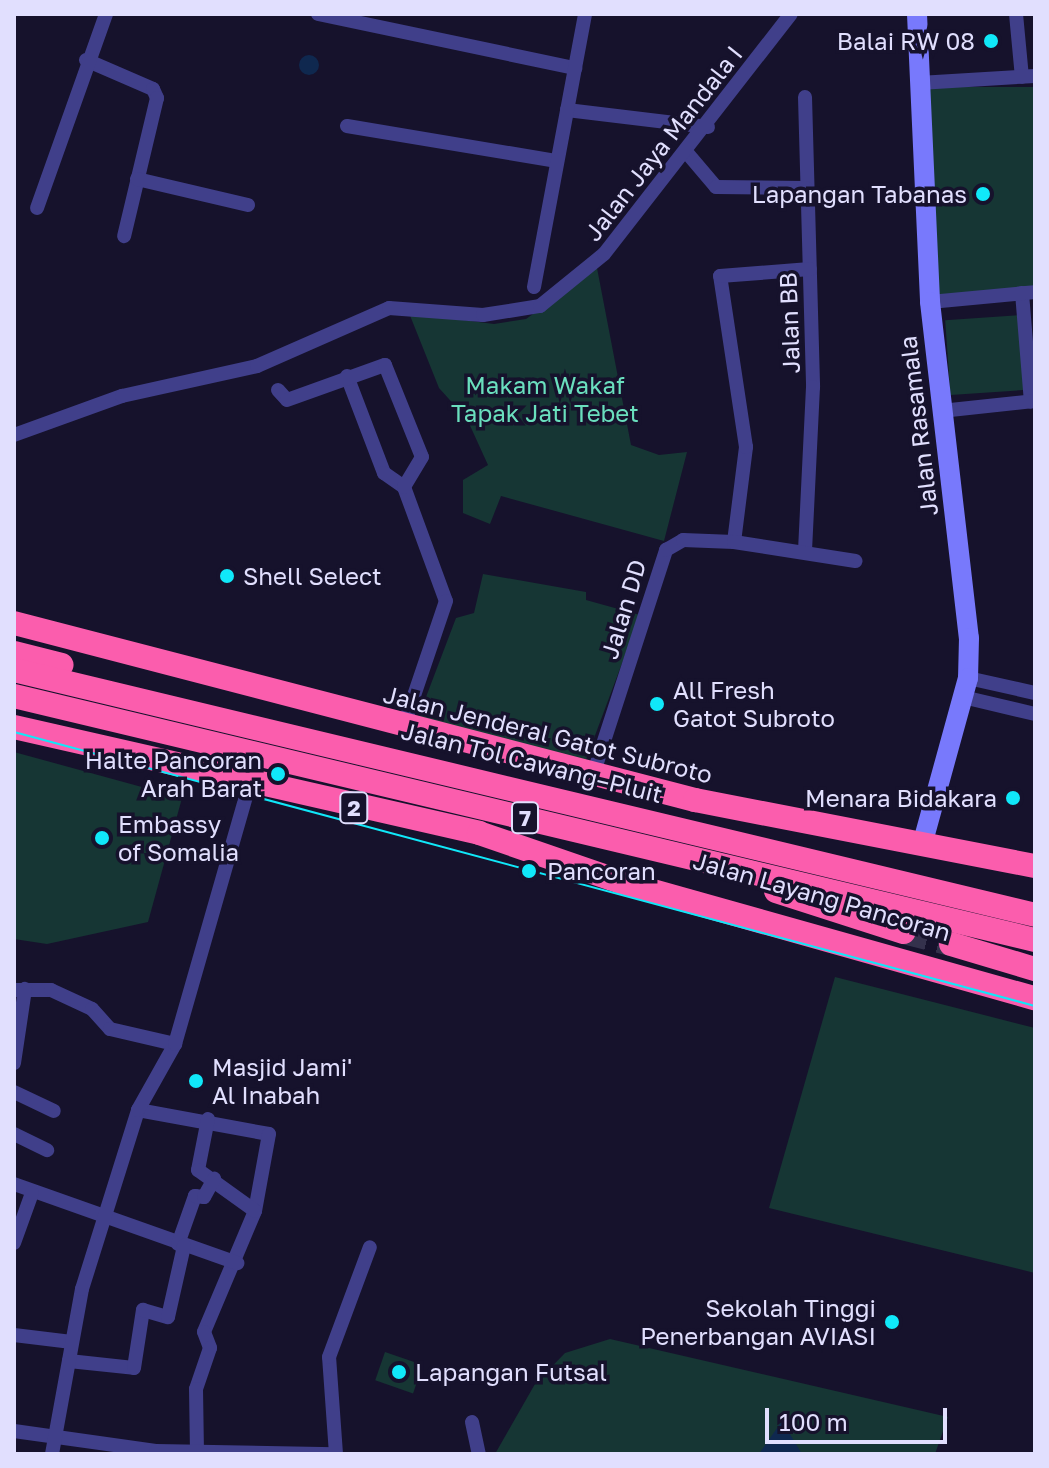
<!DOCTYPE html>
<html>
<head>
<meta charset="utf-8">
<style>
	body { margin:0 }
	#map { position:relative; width:1049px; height:1468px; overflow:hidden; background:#16122c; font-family:"Golos Text",sans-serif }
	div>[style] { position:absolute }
	.green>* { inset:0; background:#163634; transform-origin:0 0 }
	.water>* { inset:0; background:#0f284f }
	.round { border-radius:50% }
	.highway-tunnel>* { height:24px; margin-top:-12px; transform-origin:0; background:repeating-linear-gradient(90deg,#34314c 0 24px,transparent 0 36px) }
	.street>* { height:14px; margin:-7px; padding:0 7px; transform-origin:7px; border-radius:7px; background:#403f8a }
	.secondary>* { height:20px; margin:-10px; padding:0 10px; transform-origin:10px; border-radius:10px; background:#7879fc }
	.highway>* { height:24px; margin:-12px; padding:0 12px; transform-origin:12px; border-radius:12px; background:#fb5dad }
	.tram>* { height:2px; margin:-1px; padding:0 1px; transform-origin:1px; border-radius:1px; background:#10e8f9 }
	.dots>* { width:22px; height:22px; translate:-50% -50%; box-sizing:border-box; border:4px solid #16122c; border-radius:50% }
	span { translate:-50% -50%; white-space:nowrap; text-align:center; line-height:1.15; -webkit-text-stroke:7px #16122c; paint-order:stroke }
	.shield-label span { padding:2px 6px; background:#16122c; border:2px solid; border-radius:6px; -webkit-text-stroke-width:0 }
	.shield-label { font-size:22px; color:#e1dffe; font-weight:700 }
	.poi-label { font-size:24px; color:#e1dffe }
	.right { translate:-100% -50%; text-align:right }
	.left { translate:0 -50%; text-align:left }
	.street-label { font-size:24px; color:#e1dffe }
	.park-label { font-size:24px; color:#6adfbe }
	.frame { position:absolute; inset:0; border:16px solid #e1dffe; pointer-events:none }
	.scale { position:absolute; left:765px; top:1408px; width:182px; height:36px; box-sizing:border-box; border:4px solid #e1dffe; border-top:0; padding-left:10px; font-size:24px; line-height:28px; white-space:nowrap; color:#e1dffe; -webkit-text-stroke:6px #16122c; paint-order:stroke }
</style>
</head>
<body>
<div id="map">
	<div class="green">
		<i style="left:1035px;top:87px;width:207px;height:107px;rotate:90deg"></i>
		<i style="clip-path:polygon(597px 268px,631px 445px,659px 455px,687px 452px,664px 541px,501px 496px,490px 524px,463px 513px,463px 480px,488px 465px,467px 419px,439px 388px,409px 313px,494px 324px,526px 319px)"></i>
		<i style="left:1021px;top:315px;width:75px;height:76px;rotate:86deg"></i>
		<i style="clip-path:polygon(483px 574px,586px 592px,586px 600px,640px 615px,584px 765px,415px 726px,456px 618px,474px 613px)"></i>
		<i style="clip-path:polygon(14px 752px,182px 798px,148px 922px,47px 944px,14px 939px)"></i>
		<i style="clip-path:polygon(835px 977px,1035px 1028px,1035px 1273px,769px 1208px)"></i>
		<i style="clip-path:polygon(610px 1339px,948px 1417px,935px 1454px,495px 1454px,535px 1384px,565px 1353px)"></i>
		<i style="left:385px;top:1352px;width:40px;height:30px;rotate:19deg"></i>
	</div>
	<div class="water">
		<i class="round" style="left:299px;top:55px;width:20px;height:20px"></i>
		<i style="clip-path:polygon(782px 1421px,802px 1454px,759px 1454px)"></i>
	</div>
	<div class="highway-tunnel">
		<i style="left:904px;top:932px;width:49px;rotate:14.3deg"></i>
	</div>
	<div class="street">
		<i style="left:318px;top:14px;width:263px;rotate:11.9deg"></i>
		<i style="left:1016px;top:14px;width:63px;rotate:84.6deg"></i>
		<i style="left:86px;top:60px;width:73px;rotate:23.4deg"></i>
		<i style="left:153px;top:89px;width:10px;rotate:66deg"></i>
		<i style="left:157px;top:98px;width:142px;rotate:103.4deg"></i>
		<i style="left:919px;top:83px;width:116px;rotate:-3.5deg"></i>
		<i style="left:805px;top:97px;width:290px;rotate:88.4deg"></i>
		<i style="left:813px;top:387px;width:161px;rotate:92.8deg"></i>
		<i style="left:567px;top:110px;width:142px;rotate:6.9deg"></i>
		<i style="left:347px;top:126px;width:213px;rotate:9.5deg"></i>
		<i style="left:688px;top:154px;width:43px;rotate:49.7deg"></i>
		<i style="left:716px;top:187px;width:90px;rotate:0.6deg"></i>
		<i style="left:137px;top:179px;width:114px;rotate:13.2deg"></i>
		<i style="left:37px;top:208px;width:206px;rotate:-70.4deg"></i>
		<i style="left:534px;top:287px;width:278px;rotate:-79.4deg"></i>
		<i style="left:1022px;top:293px;width:109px;rotate:85.3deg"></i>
		<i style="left:930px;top:302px;width:105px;rotate:-5.4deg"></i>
		<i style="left:347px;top:376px;width:104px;rotate:69.1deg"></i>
		<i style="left:384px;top:473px;width:24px;rotate:35deg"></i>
		<i style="left:404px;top:487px;width:121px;rotate:69.8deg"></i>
		<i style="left:446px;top:601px;width:134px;rotate:108.7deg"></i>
		<i style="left:278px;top:390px;width:13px;rotate:48deg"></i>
		<i style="left:287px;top:400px;width:104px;rotate:-19.7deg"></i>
		<i style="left:385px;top:365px;width:99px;rotate:68.1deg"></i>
		<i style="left:422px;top:457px;width:35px;rotate:121deg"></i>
		<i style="left:941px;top:411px;width:95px;rotate:-6.1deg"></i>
		<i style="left:14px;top:435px;width:115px;rotate:-19.9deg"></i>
		<i style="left:122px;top:396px;width:138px;rotate:-12.5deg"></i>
		<i style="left:257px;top:366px;width:144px;rotate:-23.7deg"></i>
		<i style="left:389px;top:308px;width:94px;rotate:4.3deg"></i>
		<i style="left:483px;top:315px;width:58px;rotate:-9deg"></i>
		<i style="left:540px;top:306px;width:82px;rotate:-39.1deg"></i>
		<i style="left:604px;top:254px;width:304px;rotate:-52.1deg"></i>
		<i style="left:734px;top:542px;width:96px;rotate:-82.8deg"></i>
		<i style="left:746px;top:447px;width:173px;rotate:-98.6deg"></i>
		<i style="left:720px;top:276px;width:90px;rotate:-4.4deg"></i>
		<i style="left:968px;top:678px;width:69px;rotate:12.6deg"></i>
		<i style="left:963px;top:697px;width:74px;rotate:13.3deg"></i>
		<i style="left:593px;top:775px;width:237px;rotate:-72deg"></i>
		<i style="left:666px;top:550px;width:20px;rotate:-30deg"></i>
		<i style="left:683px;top:540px;width:51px;rotate:2.2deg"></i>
		<i style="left:734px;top:542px;width:123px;rotate:8.9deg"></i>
		<i style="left:14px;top:990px;width:37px"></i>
		<i style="left:51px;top:990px;width:45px;rotate:24.9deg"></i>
		<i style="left:92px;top:1009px;width:27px;rotate:48deg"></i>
		<i style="left:110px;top:1029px;width:67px;rotate:13deg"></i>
		<i style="left:14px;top:1063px;width:75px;rotate:-81.5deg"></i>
		<i style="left:14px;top:1092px;width:44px;rotate:25.4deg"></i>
		<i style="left:138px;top:1110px;width:133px;rotate:10.4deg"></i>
		<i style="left:269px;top:1134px;width:78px;rotate:100.3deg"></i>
		<i style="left:255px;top:1211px;width:131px;rotate:112.9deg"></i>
		<i style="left:204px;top:1332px;width:17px;rotate:69deg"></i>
		<i style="left:210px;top:1348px;width:43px;rotate:108.9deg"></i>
		<i style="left:196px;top:1389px;width:62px;rotate:89.1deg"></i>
		<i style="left:208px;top:1119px;width:52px;rotate:101.1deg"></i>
		<i style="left:198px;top:1170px;width:70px;rotate:35.7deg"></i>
		<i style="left:14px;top:1134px;width:37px;rotate:26deg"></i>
		<i style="left:14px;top:1184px;width:237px;rotate:19.5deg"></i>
		<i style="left:14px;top:1243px;width:53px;rotate:-70.2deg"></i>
		<i style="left:178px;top:1244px;width:51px;rotate:-70.5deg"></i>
		<i style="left:195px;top:1196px;width:9px;rotate:6deg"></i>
		<i style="left:204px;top:1197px;width:21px;rotate:-61deg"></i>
		<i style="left:14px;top:1335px;width:58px;rotate:6.9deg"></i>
		<i style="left:69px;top:1361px;width:65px;rotate:6.1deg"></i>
		<i style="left:134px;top:1368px;width:59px;rotate:-81.2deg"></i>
		<i style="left:143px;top:1310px;width:26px;rotate:16deg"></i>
		<i style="left:168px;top:1317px;width:73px;rotate:-77.3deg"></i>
		<i style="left:472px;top:1422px;width:33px;rotate:78deg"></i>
		<i style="left:14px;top:1431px;width:143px;rotate:8deg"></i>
		<i style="left:156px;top:1451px;width:179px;rotate:1deg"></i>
		<i style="left:52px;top:1454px;width:168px;rotate:-79.7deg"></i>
		<i style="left:82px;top:1289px;width:188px;rotate:-72.6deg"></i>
		<i style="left:138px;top:1110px;width:76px;rotate:-60.7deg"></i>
		<i style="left:175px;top:1044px;width:272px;rotate:-74deg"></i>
		<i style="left:336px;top:1454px;width:97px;rotate:-94.1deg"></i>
		<i style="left:329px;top:1357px;width:117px;rotate:-69.6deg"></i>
	</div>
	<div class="secondary">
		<i style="left:917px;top:14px;width:288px;rotate:87.4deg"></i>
		<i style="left:930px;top:302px;width:338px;rotate:83.4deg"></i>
		<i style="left:969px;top:638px;width:40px;rotate:91.4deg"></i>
		<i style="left:968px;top:678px;width:173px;rotate:105.4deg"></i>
	</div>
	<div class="highway">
		<i style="left:14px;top:623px;width:704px;rotate:14.57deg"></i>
		<i style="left:695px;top:800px;width:346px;rotate:11deg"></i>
		<i style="left:14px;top:653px;width:49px;rotate:14deg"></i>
		<i style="left:14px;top:670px;width:1050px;rotate:13.49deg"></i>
		<i style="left:14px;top:696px;width:1050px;rotate:13.44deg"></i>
		<i style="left:14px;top:727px;width:477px;rotate:12.8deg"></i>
		<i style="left:479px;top:833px;width:150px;rotate:19deg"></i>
		<i style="left:621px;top:882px;width:430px;rotate:15.7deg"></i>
		<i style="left:776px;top:891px;width:134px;rotate:17.8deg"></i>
		<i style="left:951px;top:944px;width:88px;rotate:16.6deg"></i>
	</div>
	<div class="tram">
		<i style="left:14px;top:732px;width:1057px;rotate:15.02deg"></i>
	</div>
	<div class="dots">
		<i style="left:991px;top:41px;background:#10e8f9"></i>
		<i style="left:983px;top:194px;background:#10e8f9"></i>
		<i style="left:227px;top:576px;background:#10e8f9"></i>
		<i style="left:657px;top:704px;background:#10e8f9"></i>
		<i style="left:278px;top:774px;background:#10e8f9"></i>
		<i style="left:1013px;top:798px;background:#10e8f9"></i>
		<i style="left:102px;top:838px;background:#10e8f9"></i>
		<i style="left:529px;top:871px;background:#10e8f9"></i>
		<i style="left:196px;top:1081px;background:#10e8f9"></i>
		<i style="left:892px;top:1322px;background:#10e8f9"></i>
		<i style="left:399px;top:1372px;background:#10e8f9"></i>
	</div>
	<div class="shield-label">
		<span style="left:354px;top:808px">2</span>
		<span style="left:525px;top:818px">7</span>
	</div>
	<div class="poi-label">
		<span class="right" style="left:975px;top:41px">Balai RW 08</span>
		<span class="right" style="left:967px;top:194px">Lapangan Tabanas</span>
		<span class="left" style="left:243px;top:576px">Shell Select</span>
		<span class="left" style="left:673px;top:704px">All Fresh<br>Gatot Subroto</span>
		<span class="right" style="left:262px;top:774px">Halte Pancoran<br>Arah Barat</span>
		<span class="right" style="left:997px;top:798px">Menara Bidakara</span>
		<span class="left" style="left:118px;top:838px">Embassy<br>of Somalia</span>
		<span class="left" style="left:547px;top:871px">Pancoran</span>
		<span class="left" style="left:212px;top:1081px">Masjid Jami'<br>Al Inabah</span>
		<span class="right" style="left:876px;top:1322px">Sekolah Tinggi<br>Penerbangan AVIASI</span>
		<span class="left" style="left:415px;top:1372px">Lapangan Futsal</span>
	</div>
	<div class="street-label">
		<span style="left:663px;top:143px;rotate:-52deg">Jalan Jaya Mandala I</span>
		<span style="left:789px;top:323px;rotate:-92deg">Jalan BB</span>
		<span style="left:918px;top:426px;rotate:-97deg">Jalan Rasamala</span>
		<span style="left:623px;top:609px;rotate:-73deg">Jalan DD</span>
		<span style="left:548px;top:734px;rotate:14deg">Jalan Jenderal Gatot Subroto</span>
		<span style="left:532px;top:762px;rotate:14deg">Jalan Tol Cawang–Pluit</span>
		<span style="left:822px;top:896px;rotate:16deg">Jalan Layang Pancoran</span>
	</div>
	<div class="park-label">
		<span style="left:545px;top:399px">Makam Wakaf<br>Tapak Jati Tebet</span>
	</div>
	<div class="frame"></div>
	<div class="scale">100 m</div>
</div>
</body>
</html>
